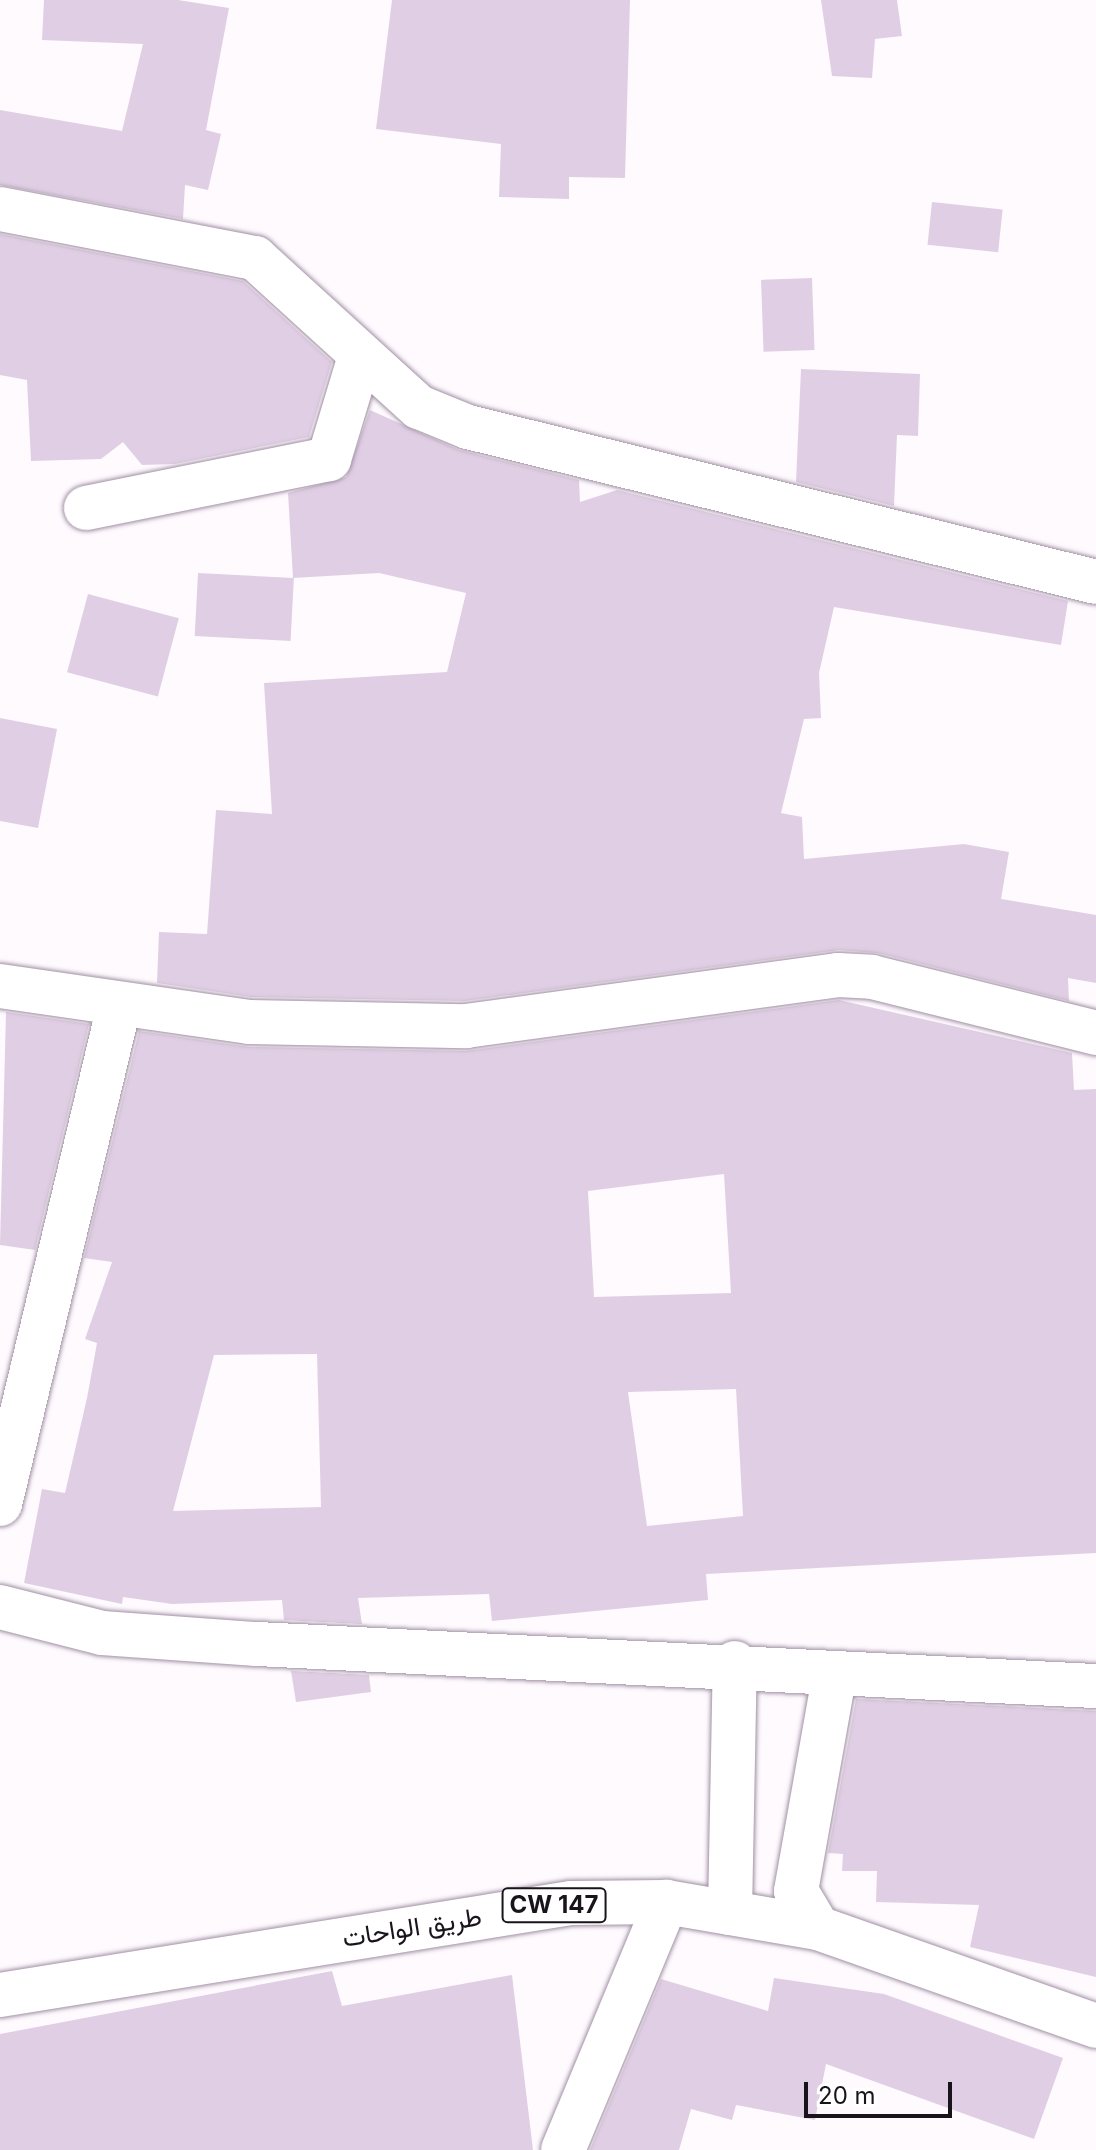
<!DOCTYPE html>
<html>
<head>
<meta charset="utf-8">
<style>
	body { margin:0 }
	#map { position:relative; width:1096px; height:2150px; overflow:hidden; background:#fefafe; font-family:Inter,Vazirmatn,sans-serif }
	div>[style] { position:absolute }
	.building>* { inset:0; background:#e0cfe4; transform-origin:0 0 }
	.roads { filter:drop-shadow(0 0 2px #a190a4) drop-shadow(0 0 2px #a190a4) }
	.minor>* { height:44px; margin:-22px; padding:0 22px; transform-origin:22px; border-radius:22px; background:#fff }
	.primary>* { height:44px; margin:-22px; padding:0 22px; transform-origin:22px; border-radius:22px; background:#fff }
	span { translate:-50% -50%; white-space:nowrap; text-align:center; line-height:1.15; -webkit-text-stroke:7px #fff; paint-order:stroke }
	.shield-label span { padding:2px 6px; background:#fff; border:2px solid; border-radius:6px; -webkit-text-stroke-width:0 }
	.shield-label { font-size:24px; color:#19131b; font-weight:700 }
	.street-label { font-size:26px; color:#19131b }
	.scale { position:absolute; left:804px; top:2082px; width:148px; height:36px; box-sizing:border-box; border:4px solid #19131b; border-top:0; padding-left:10px; font-size:24px; line-height:28px; white-space:nowrap; color:#19131b; -webkit-text-stroke:6px #fff; paint-order:stroke }
</style>
</head>
<body>
<div id="map">
	<div class="building">
		<i style="clip-path:polygon(44px 0,178px 0,229px 8px,206px 130px,221px 134px,208px 190px,185px 185px,183px 219px,0 185px,0 110px,122px 131px,143px 44px,42px 40px)"></i>
		<i style="clip-path:polygon(392px 0,630px 0,625px 178px,569px 177px,569px 199px,499px 197px,501px 144px,376px 129px)"></i>
		<i style="clip-path:polygon(821px 0,897px 0,902px 36px,875px 39px,872px 78px,832px 76px)"></i>
		<i style="left:932px;top:202px;width:71px;height:43px;rotate:6deg"></i>
		<i style="clip-path:polygon(0 234px,243px 281px,332px 362px,309px 437px,175px 464px,142px 465px,123px 442px,101px 459px,31px 461px,27px 380px,0 375px)"></i>
		<i style="left:812px;top:278px;width:72px;height:51px;rotate:88deg"></i>
		<i style="clip-path:polygon(801px 369px,920px 374px,918px 436px,897px 435px,894px 506px,796px 482px)"></i>
		<i style="clip-path:polygon(370px 410px,459px 450px,579px 480px,580px 502px,617px 490px,1068px 601px,1061px 645px,834px 607px,819px 673px,821px 718px,804px 719px,781px 813px,802px 817px,804px 859px,964px 844px,1009px 852px,1001px 899px,1096px 915px,1096px 983px,1068px 978px,1069px 1001px,878px 953px,839px 950px,465px 1001px,251px 997px,157px 983px,159px 932px,207px 934px,216px 810px,272px 814px,264px 683px,447px 672px,466px 593px,379px 573px,293px 578px,288px 493px,346px 477px)"></i>
		<i style="left:198px;top:573px;width:96px;height:63px;rotate:3deg"></i>
		<i style="left:88px;top:594px;width:94px;height:81px;rotate:15deg"></i>
		<i style="clip-path:polygon(0 718px,57px 729px,38px 828px,0 821px)"></i>
		<i style="clip-path:polygon(evenodd,839px 1000px,1072px 1053px,1074px 1090px,1096px 1089px,1096px 1553px,706px 1574px,708px 1600px,492px 1621px,489px 1594px,358px 1598px,362px 1624px,284px 1620px,282px 1600px,172px 1604px,123px 1597px,122px 1604px,24px 1583px,42px 1489px,65px 1493px,87px 1398px,97px 1343px,85px 1339px,112px 1262px,84px 1258px,139px 1031px,249px 1047px,466px 1051px,839px 1000px,724px 1174px,731px 1293px,594px 1297px,588px 1191px,724px 1174px,839px 1000px,317px 1354px,321px 1507px,173px 1511px,214px 1355px,317px 1354px,839px 1000px,736px 1389px,743px 1516px,647px 1526px,628px 1392px,736px 1389px)"></i>
		<i style="clip-path:polygon(6px 1012px,89px 1024px,35px 1250px,0 1245px)"></i>
		<i style="clip-path:polygon(291px 1671px,369px 1675px,371px 1692px,296px 1702px)"></i>
		<i style="clip-path:polygon(856px 1699px,1096px 1711px,1096px 1977px,970px 1947px,979px 1905px,876px 1902px,877px 1871px,842px 1871px,843px 1854px,828px 1853px)"></i>
		<i style="clip-path:polygon(332px 1971px,342px 2006px,512px 1975px,533px 2150px,0 2150px,0 2034px)"></i>
		<i style="clip-path:polygon(774px 1978px,884px 1994px,1063px 2058px,1034px 2139px,826px 2064px,815px 2120px,736px 2105px,732px 2120px,691px 2109px,679px 2150px,590px 2150px,661px 1979px,768px 2011px)"></i>
	</div>
	<div class="roads">
		<div class="minor">
			<i style="left:0;top:209px;width:260px;rotate:10.9deg"></i>
			<i style="left:255px;top:258px;width:222px;rotate:42.3deg"></i>
			<i style="left:419px;top:407px;width:53px;rotate:22.2deg"></i>
			<i style="left:468px;top:427px;width:647px;rotate:13.86deg"></i>
			<i style="left:86px;top:508px;width:248px;rotate:-11.4deg"></i>
			<i style="left:329px;top:459px;width:108px;rotate:-73.2deg"></i>
			<i style="left:0;top:986px;width:252px;rotate:8.2deg"></i>
			<i style="left:249px;top:1022px;width:217px;rotate:1.1deg"></i>
			<i style="left:466px;top:1026px;width:375px;rotate:-7.8deg"></i>
			<i style="left:838px;top:975px;width:34px;rotate:3deg"></i>
			<i style="left:872px;top:977px;width:231px;rotate:14deg"></i>
			<i style="left:0;top:1504px;width:512px;rotate:-76.56deg"></i>
			<i style="left:0;top:1607px;width:105px;rotate:14.3deg"></i>
			<i style="left:102px;top:1633px;width:155px;rotate:4.1deg"></i>
			<i style="left:257px;top:1644px;width:840px;rotate:2.87deg"></i>
			<i style="left:730px;top:1913px;width:250px;rotate:-88.9deg"></i>
			<i style="left:818px;top:1928px;width:43px;rotate:-120.7deg"></i>
			<i style="left:796px;top:1891px;width:221px;rotate:-79.9deg"></i>
			<i style="left:563px;top:2150px;width:269px;rotate:-67.4deg"></i>
		</div>
		<div class="primary">
			<i style="left:0;top:1995px;width:578px;rotate:-9.15deg"></i>
			<i style="left:571px;top:1903px;width:95px;rotate:-0.6deg"></i>
			<i style="left:666px;top:1902px;width:154px;rotate:9.7deg"></i>
			<i style="left:818px;top:1928px;width:295px;rotate:19.4deg"></i>
		</div>
	</div>
	<div class="shield-label">
		<span style="left:554px;top:1905px">CW 147</span>
	</div>
	<div class="street-label">
		<span style="left:412px;top:1927px;rotate:-9deg">طريق الواحات</span>
	</div>
	<div class="scale">20 m</div>
</div>
</body>
</html>
